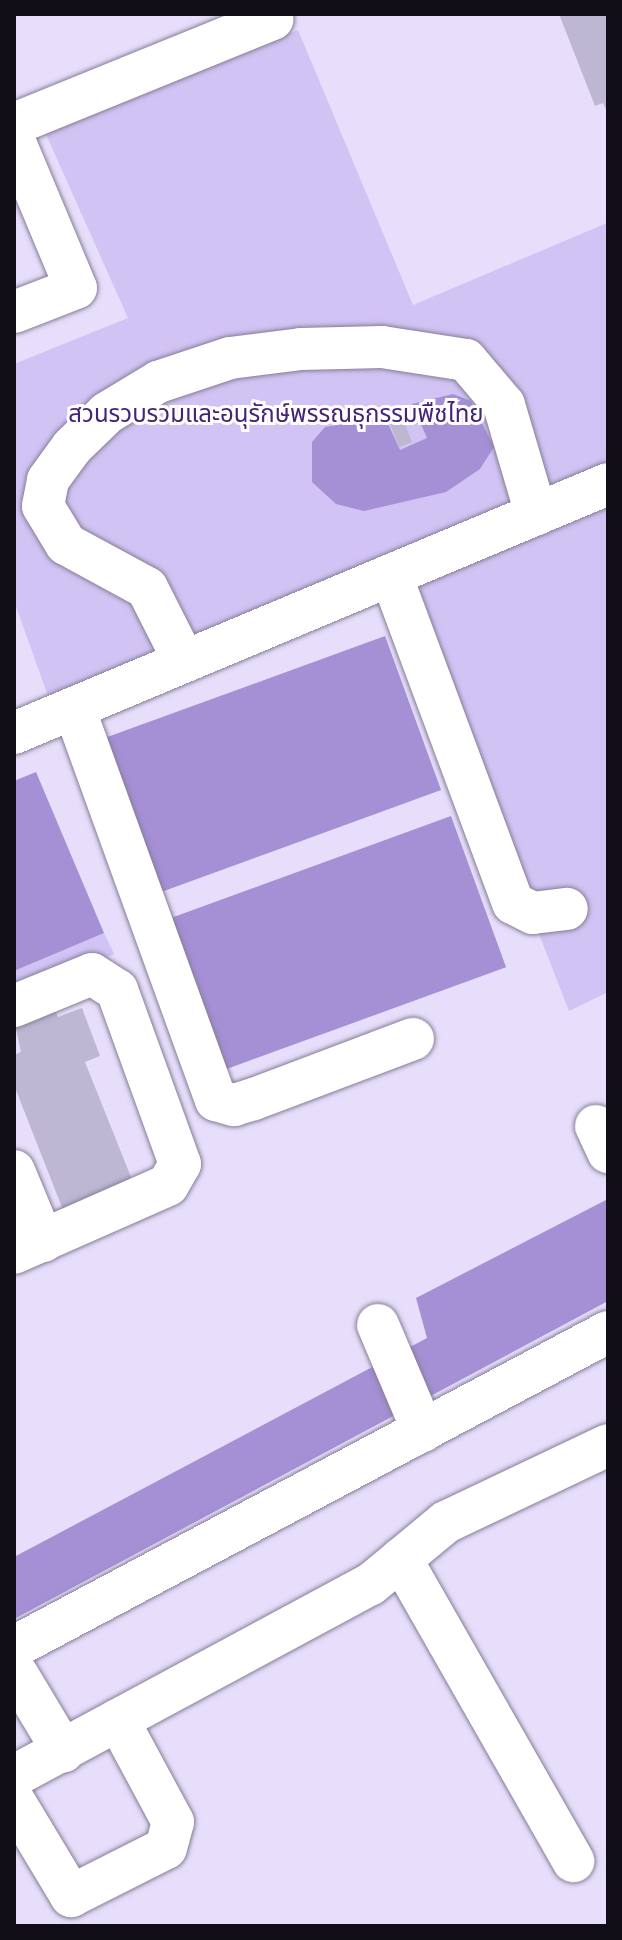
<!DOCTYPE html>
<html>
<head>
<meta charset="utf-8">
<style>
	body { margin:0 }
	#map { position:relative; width:622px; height:1940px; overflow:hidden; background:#e6defa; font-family:Jost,"Noto Sans Thai",sans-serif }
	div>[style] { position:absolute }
	.green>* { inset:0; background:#d1c3f3 }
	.water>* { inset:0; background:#a58fd5; transform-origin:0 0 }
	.building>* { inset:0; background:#beb7d1; transform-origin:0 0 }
	.roads { filter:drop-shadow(0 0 2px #857e97) drop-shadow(0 0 2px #857e97) }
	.minor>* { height:42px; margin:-21px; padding:0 21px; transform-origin:21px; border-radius:21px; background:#fff }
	span { translate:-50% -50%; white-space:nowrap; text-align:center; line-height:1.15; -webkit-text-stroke:6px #fff; paint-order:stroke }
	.park-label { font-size:24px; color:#452376 }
	.frame { position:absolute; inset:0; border:16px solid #100d16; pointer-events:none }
</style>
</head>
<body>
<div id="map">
	<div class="green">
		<i style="clip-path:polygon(298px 30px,413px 305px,607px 223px,608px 468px,48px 696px,14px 601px,14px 364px,128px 318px,45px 132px)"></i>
		<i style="clip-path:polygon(608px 495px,608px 992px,569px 1011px,402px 582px)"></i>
		<i style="clip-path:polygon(104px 933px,114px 954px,14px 999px,14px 971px)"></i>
	</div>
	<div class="water">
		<i style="clip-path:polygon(453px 394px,471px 401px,494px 447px,480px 469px,446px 492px,364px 511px,336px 504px,312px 482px,312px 442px,325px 427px,385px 417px,400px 450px,427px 438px,412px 404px)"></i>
		<i style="left:385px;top:636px;width:164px;height:297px;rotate:70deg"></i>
		<i style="clip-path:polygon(36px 772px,104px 933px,14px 971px,14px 781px)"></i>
		<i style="left:451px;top:816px;width:161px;height:301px;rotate:70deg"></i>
		<i style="clip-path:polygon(606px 1200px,608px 1301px,14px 1619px,14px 1557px,427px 1338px,416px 1298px)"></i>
	</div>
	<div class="building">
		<i style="clip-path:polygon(559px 14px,608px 14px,608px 114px,603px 103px,595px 106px)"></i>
		<i style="left:402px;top:416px;width:28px;height:14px;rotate:69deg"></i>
		<i style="clip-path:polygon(53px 1005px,58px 1017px,82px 1008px,100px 1056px,85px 1062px,133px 1182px,63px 1210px,14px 1085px,14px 1055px,21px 1052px,14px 1020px)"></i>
	</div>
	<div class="roads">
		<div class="minor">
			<i style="left:14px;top:124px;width:279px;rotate:-22.1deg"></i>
			<i style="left:272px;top:19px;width:5px;rotate:-112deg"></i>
			<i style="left:14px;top:140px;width:160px;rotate:67.3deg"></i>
			<i style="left:76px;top:288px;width:66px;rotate:158.8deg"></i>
			<i style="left:391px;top:575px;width:350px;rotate:69.6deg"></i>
			<i style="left:513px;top:903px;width:22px;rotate:27deg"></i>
			<i style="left:533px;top:913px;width:34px;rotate:-7deg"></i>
			<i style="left:184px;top:661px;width:82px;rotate:-116.9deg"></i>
			<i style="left:147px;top:588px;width:92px;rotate:-151.5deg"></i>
			<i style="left:66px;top:544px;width:44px;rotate:-121.2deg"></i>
			<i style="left:43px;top:506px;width:26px;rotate:-79deg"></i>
			<i style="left:48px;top:480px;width:41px;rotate:-54deg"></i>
			<i style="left:72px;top:447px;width:49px;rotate:-44.2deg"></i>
			<i style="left:107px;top:413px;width:60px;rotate:-31.3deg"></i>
			<i style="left:158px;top:382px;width:76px;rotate:-18.4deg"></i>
			<i style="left:230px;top:358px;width:72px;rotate:-7.2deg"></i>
			<i style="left:301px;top:349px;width:81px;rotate:-1.4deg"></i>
			<i style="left:382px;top:347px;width:85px;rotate:8.8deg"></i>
			<i style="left:466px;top:360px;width:59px;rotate:49.8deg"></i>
			<i style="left:504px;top:405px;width:114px;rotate:73.6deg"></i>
			<i style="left:74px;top:708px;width:417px;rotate:70.1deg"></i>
			<i style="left:216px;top:1100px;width:19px;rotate:16deg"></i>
			<i style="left:234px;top:1105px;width:21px;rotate:-17deg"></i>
			<i style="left:254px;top:1099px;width:170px;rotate:-20.7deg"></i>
			<i style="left:14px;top:733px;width:644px;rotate:-22.74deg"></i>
			<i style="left:14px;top:1006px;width:84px;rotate:-22.3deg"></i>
			<i style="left:92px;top:974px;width:30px;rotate:33deg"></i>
			<i style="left:117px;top:990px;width:185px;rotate:70.1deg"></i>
			<i style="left:180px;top:1164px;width:24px;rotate:120deg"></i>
			<i style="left:168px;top:1185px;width:168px;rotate:156.2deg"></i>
			<i style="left:596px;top:1126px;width:29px;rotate:65deg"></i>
			<i style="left:14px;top:1171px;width:76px;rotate:67.5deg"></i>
			<i style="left:378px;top:1325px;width:115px;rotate:67deg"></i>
			<i style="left:401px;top:1559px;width:348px;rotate:60.3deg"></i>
			<i style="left:14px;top:1647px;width:672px;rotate:-27.94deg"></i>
			<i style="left:14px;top:1669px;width:96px;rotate:59.1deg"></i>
			<i style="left:14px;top:1776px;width:405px;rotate:-28.3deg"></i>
			<i style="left:371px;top:1584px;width:97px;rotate:-39.6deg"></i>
			<i style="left:446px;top:1522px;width:179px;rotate:-25.4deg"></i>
			<i style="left:14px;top:1801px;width:111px;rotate:59deg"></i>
			<i style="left:71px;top:1896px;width:106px;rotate:-26.8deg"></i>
			<i style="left:166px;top:1848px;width:27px;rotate:-75deg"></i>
			<i style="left:173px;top:1822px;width:116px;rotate:-118.3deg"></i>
		</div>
	</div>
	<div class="park-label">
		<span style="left:276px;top:414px">สวนรวบรวมและอนุรักษ์พรรณธุกรรมพืชไทย</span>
	</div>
	<div class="frame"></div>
</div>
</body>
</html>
